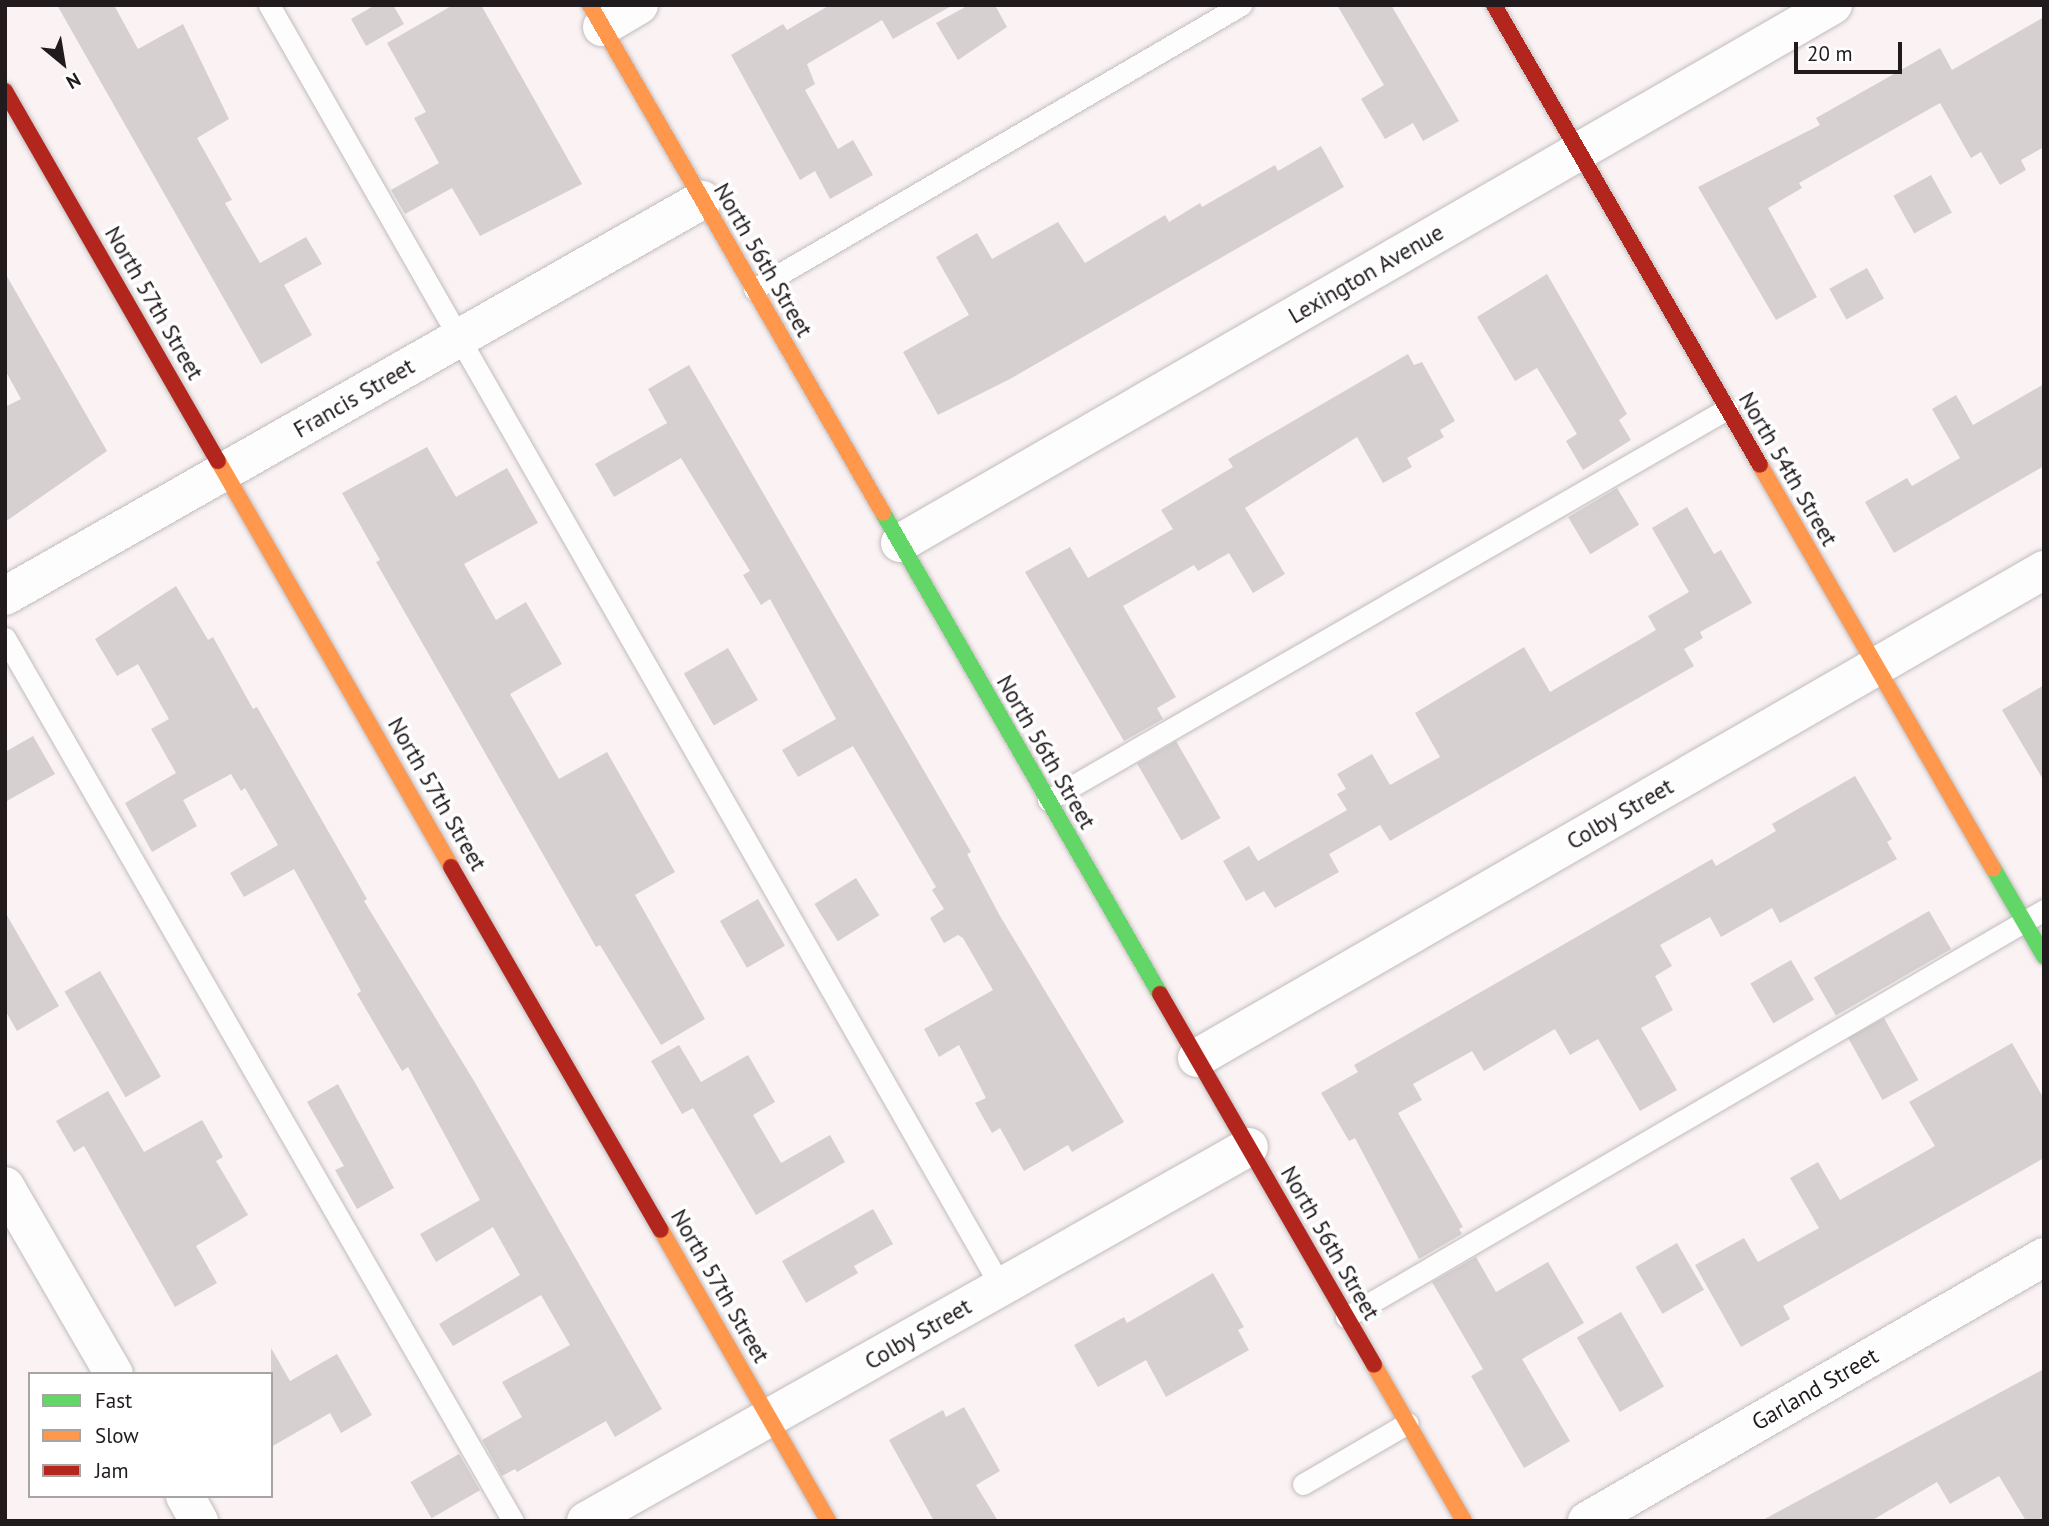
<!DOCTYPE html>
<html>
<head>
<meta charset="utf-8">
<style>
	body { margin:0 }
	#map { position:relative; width:2049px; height:1526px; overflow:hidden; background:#faf2f3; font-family:"PT Sans",sans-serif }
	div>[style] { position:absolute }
	.building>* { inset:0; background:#d6d0d1; transform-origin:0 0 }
	.roads { filter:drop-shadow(0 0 2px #c2bcbd) drop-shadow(0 0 2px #c2bcbd) }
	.lane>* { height:21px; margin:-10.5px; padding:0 10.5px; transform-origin:10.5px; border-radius:10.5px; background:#fefdfd }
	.street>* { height:38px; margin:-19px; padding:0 19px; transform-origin:19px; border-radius:19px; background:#fefdfd }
	.fast>* { height:16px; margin:-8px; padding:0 8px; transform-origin:8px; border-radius:8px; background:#63d668 }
	.slow>* { height:16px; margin:-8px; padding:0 8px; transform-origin:8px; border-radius:8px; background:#ff974d }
	.jam>* { height:16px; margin:-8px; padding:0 8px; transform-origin:8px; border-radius:8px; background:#b3261e }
	span { translate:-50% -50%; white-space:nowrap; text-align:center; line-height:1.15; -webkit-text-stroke:7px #fff; paint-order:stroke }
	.street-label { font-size:23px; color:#211b1d }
	.frame { position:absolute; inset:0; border:7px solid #211b1d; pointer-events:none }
	.legend { position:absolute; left:28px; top:1372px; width:245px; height:126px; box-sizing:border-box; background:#fff; border:2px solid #a6a4a5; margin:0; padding:9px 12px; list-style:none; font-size:21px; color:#211b1d }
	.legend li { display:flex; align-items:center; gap:14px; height:35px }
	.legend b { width:35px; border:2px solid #a6a4a5 }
	.north { position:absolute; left:28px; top:28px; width:70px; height:70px; -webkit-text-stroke:5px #fff; paint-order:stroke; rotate:150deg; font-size:19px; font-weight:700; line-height:28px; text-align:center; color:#211b1d }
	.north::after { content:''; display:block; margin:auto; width:24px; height:32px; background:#211b1d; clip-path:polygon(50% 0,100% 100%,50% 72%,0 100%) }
	.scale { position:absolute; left:1794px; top:42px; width:108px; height:32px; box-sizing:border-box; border:4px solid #211b1d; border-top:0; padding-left:9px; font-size:21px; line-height:24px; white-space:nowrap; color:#211b1d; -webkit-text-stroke:5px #fff; paint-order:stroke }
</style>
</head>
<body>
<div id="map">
	<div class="building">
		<i style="clip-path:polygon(57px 5px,114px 5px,138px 49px,183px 24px,229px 119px,197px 138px,232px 200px,225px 203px,260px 263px,306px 237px,322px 264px,284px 285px,312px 335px,261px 364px)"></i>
		<i style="clip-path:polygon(375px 5px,393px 5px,404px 24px,366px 46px,351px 19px)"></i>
		<i style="clip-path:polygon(453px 5px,481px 5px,582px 184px,480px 236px,452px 188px,405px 214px,391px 190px,439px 163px,414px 118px,426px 112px,387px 43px)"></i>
		<i style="clip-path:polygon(830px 5px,953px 5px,893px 39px,882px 20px,807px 64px,815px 84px,805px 90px,838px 149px,853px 140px,873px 175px,830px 199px,815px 171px,800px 180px,731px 55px,783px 24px,787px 30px)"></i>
		<i style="clip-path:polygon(969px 5px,995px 5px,1007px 27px,958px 60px,936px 23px)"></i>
		<i style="clip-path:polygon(1337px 5px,1391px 5px,1459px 121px,1423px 141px,1413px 123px,1385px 139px,1361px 99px,1384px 85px)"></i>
		<i style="clip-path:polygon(2044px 17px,2044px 147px,2021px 160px,2026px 170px,2000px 185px,1981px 152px,1971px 158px,1940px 103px,1799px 183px,1802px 188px,1768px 208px,1817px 297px,1776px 320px,1698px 187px,1820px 125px,1816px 118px,1940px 48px,1952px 70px)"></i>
		<i style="clip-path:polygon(1321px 146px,1344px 187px,1010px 379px,938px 415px,903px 352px,969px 315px,936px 257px,977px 233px,992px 259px,1058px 222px,1085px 263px,1165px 215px,1169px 222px,1200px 203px,1202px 207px,1275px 165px,1278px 171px)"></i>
		<i style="left:1931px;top:175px;width:43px;height:43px;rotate:61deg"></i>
		<i style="left:1867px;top:268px;width:35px;height:43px;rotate:61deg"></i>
		<i style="clip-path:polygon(5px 273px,107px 451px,5px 522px,5px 407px,21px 399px,5px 370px)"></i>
		<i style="clip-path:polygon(1547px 274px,1627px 414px,1619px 420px,1631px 440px,1583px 470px,1566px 441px,1577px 434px,1537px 368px,1515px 381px,1477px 317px)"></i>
		<i style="clip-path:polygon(1408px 354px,1414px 365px,1422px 362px,1455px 421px,1440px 430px,1444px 437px,1407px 458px,1412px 467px,1383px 483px,1357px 437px,1245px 508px,1285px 574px,1253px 593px,1229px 553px,1198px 571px,1194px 565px,1123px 606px,1176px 697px,1157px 708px,1163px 719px,1124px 741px,1025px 572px,1070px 547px,1088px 578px,1173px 529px,1161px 510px,1233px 467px,1228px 459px)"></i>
		<i style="clip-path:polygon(689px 365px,971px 852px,967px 854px,1000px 916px,1124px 1122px,1072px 1152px,1068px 1145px,1024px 1171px,1000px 1128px,992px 1133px,975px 1103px,986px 1098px,959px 1045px,939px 1057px,924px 1029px,993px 990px,963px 938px,958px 935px,944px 943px,930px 918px,944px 909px,932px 890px,936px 887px,853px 746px,798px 777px,782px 750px,836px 719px,770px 599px,761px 605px,743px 575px,750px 571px,681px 458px,614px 497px,595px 464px,667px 423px,648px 389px)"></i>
		<i style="clip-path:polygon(2044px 384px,2044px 466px,1894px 553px,1865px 502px,1907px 478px,1912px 486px,1960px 458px,1932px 409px,1956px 395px,1973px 425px)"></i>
		<i style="clip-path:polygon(427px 447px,456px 497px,507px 468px,538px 523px,464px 564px,496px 620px,526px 602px,562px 664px,510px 694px,559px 779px,607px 752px,675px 872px,635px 895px,705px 1019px,661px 1045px,600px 945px,596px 947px,376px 562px,380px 560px,342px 493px)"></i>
		<i style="left:1617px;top:488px;width:43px;height:57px;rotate:59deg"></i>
		<i style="clip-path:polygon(1687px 507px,1714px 554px,1721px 550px,1752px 603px,1700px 632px,1703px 638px,1684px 649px,1694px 666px,1390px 841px,1380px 825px,1329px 854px,1339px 872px,1275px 908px,1264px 891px,1246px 901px,1223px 861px,1249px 846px,1258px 861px,1347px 810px,1337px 794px,1346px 789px,1337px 774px,1372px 754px,1390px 785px,1440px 757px,1415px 713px,1524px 647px,1550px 692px,1656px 630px,1648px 616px,1689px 592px,1652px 528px)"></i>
		<i style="clip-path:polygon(176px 586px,208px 640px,213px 637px,253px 709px,257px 707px,367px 899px,364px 901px,474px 1081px,662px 1409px,615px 1437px,606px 1421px,517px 1472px,515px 1469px,502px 1476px,482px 1440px,522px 1417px,502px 1382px,570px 1345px,541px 1295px,453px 1346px,439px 1324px,520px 1275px,493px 1227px,436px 1262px,420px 1234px,480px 1200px,408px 1067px,402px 1071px,357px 994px,361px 991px,294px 869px,244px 897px,230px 873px,278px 845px,245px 788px,241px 791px,231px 774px,183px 800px,197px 826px,152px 852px,125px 803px,176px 773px,151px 729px,169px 719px,138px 664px,117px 676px,95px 639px)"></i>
		<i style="left:728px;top:648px;width:60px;height:51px;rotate:60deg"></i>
		<i style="clip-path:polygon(2044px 685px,2044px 781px,2002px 710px)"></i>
		<i style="clip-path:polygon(33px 736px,55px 774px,5px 802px,5px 752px)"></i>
		<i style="left:1176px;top:741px;width:89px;height:45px;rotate:60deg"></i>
		<i style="clip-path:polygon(1855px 776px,1892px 839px,1887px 842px,1897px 859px,1780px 923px,1772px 908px,1721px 937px,1710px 917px,1660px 945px,1672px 966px,1655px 976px,1673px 1010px,1641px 1028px,1677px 1090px,1640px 1111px,1598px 1039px,1570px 1055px,1555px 1029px,1484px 1071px,1472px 1051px,1413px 1084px,1422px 1100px,1398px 1113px,1463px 1227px,1459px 1229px,1462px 1234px,1419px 1259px,1355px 1138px,1349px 1141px,1321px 1093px,1358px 1072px,1354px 1065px,1712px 859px,1716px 866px,1776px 831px,1772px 824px)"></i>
		<i style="left:856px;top:878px;width:44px;height:49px;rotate:58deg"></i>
		<i style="left:758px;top:899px;width:54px;height:44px;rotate:60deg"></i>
		<i style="left:1929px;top:911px;width:44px;height:133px;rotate:60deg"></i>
		<i style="clip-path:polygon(5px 912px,59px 1006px,17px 1031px,5px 1010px)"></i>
		<i style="left:1791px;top:960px;width:46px;height:47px;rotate:60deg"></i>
		<i style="left:100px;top:971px;width:122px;height:41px;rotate:60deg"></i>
		<i style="left:1884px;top:1018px;width:71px;height:41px;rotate:61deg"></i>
		<i style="clip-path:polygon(2012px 1043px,2044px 1099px,2044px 1158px,1783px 1306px,1790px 1319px,1741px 1347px,1695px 1265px,1744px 1238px,1758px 1262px,1819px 1228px,1790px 1178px,1818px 1162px,1840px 1200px,1935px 1146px,1909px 1102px)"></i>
		<i style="clip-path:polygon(679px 1045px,701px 1082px,748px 1055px,775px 1102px,753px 1115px,781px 1163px,830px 1135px,845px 1162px,756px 1215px,693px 1108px,682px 1114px,651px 1061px)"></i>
		<i style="clip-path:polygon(338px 1084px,394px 1188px,357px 1209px,335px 1170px,344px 1166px,307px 1102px)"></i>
		<i style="clip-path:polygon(108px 1091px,144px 1152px,202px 1120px,223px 1157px,216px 1161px,248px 1215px,196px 1246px,217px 1283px,175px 1307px,84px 1146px,74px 1152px,56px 1121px)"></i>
		<i style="clip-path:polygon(873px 1209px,893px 1244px,854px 1266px,858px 1273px,806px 1303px,782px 1261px)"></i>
		<i style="left:1677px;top:1243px;width:54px;height:48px;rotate:60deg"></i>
		<i style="clip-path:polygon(1476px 1257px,1496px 1292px,1548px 1262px,1584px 1323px,1522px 1359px,1570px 1441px,1524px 1468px,1471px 1376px,1483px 1369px,1432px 1282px)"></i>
		<i style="clip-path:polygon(1213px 1273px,1244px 1327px,1238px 1330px,1249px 1350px,1166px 1397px,1146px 1360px,1098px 1387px,1074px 1345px,1124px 1317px,1127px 1323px)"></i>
		<i style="left:1621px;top:1312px;width:86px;height:51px;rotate:60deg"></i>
		<i style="clip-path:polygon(271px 1348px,290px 1381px,337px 1354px,372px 1415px,341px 1433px,330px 1413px,271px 1447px)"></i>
		<i style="clip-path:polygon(2044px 1369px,2044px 1521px,2026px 1521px,1999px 1476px,1950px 1504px,1937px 1482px,1871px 1521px,1761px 1521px)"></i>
		<i style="clip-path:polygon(964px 1407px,1000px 1471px,976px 1485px,998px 1521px,934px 1521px,889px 1440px,943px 1410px,946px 1417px)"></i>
		<i style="left:459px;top:1454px;width:42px;height:56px;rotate:60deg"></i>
	</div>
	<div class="roads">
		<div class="lane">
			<i style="left:269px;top:5px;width:1476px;rotate:60.27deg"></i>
			<i style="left:754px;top:289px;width:564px;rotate:-30.25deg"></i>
			<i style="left:5px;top:638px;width:1019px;rotate:60.09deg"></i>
			<i style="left:1048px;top:800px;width:784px;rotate:-29.94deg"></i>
			<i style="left:1346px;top:1317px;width:808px;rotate:-30.25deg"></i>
			<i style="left:1303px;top:1484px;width:121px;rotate:-30.2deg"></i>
		</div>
		<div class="street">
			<i style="left:602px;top:27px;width:43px;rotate:-30.7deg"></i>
			<i style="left:900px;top:543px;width:1077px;rotate:-29.97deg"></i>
			<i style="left:5px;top:596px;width:802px;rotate:-29.6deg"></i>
			<i style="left:1197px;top:1058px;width:978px;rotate:-29.95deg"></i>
			<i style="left:5px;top:1186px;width:217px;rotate:59.9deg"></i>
			<i style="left:185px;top:1496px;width:29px;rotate:61deg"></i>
			<i style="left:586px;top:1521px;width:761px;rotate:-29.43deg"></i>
			<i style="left:1587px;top:1521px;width:528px;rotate:-30.01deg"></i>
		</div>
		<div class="fast">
			<i style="left:883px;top:513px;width:555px;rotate:60.06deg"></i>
			<i style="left:1993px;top:868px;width:102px;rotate:59.9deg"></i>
		</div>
		<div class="slow">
			<i style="left:590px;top:5px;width:586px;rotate:60.02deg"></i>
			<i style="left:218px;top:461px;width:468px;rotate:60.1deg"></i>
			<i style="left:1760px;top:465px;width:466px;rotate:60deg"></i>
			<i style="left:661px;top:1230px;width:336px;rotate:60.1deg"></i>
			<i style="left:1374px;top:1365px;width:180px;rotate:60deg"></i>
		</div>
		<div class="jam">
			<i style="left:1494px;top:5px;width:531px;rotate:59.96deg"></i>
			<i style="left:5px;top:91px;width:427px;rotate:60.1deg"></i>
			<i style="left:451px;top:867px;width:419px;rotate:60deg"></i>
			<i style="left:1160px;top:994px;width:428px;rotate:60deg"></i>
		</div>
	</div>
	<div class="street-label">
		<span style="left:763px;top:260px;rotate:60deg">North 56th Street</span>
		<span style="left:1366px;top:274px;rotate:-30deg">Lexington Avenue</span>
		<span style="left:154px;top:303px;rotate:60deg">North 57th Street</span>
		<span style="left:354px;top:398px;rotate:-30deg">Francis Street</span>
		<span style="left:1788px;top:469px;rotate:60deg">North 54th Street</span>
		<span style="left:1046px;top:752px;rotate:60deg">North 56th Street</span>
		<span style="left:437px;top:794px;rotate:60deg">North 57th Street</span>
		<span style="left:1620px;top:814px;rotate:-30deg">Colby Street</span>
		<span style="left:1330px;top:1243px;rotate:60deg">North 56th Street</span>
		<span style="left:720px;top:1286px;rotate:60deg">North 57th Street</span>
		<span style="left:918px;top:1334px;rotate:-30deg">Colby Street</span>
		<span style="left:1815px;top:1389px;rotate:-30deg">Garland Street</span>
	</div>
	<div class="frame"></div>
	<ul class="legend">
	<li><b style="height:9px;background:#63d668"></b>Fast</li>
	<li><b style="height:9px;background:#ff974d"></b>Slow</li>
	<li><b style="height:9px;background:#b3261e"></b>Jam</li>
	</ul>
	<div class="north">N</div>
	<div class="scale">20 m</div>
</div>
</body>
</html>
